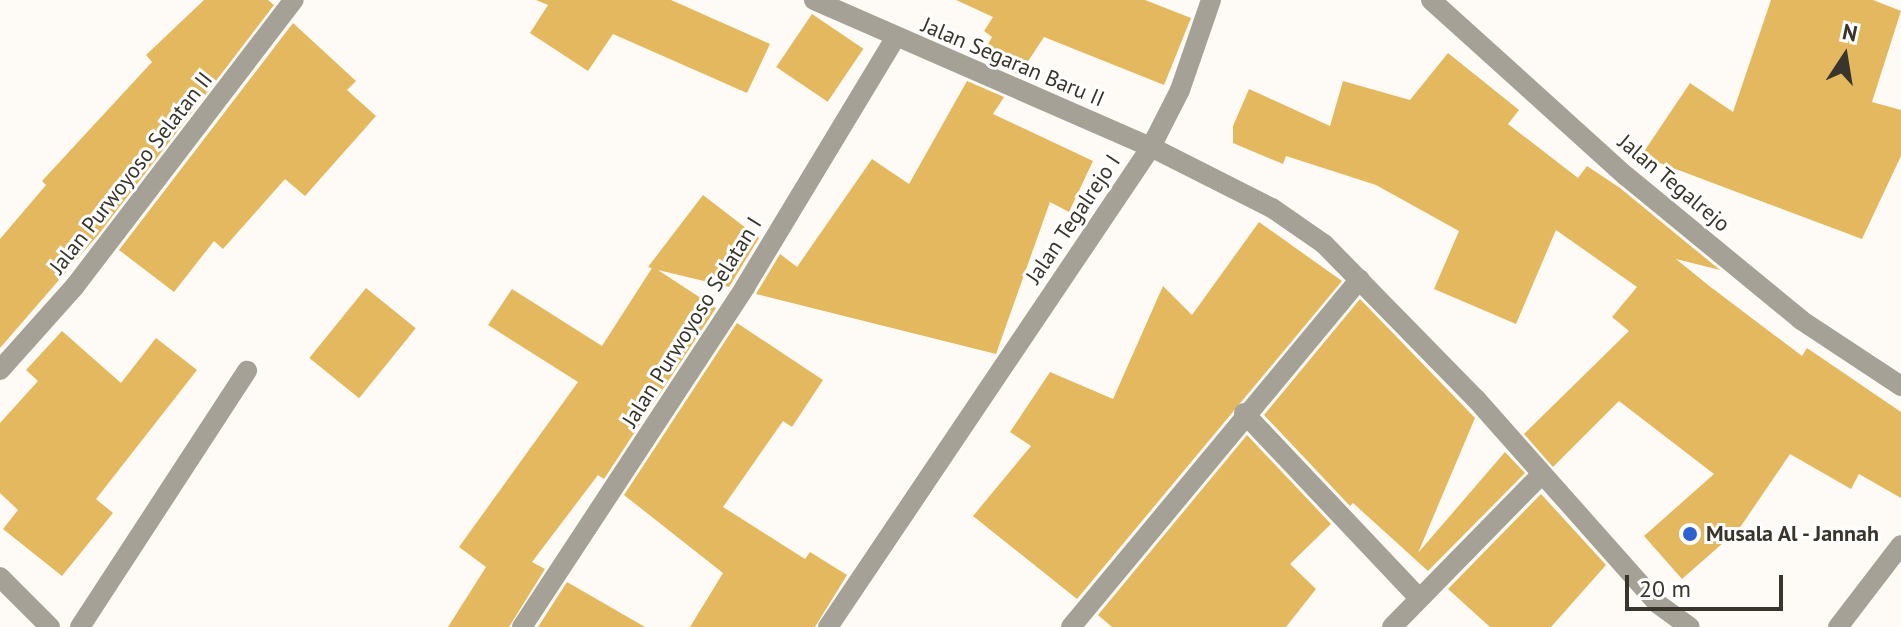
<!DOCTYPE html>
<html>
<head>
<meta charset="utf-8">
<style>
	body { margin:0 }
	#map { position:relative; width:1901px; height:627px; overflow:hidden; background:#fefbf6; font-family:"PT Sans",sans-serif }
	div>[style] { position:absolute }
	.building>* { inset:0; background:#e4b85f; transform-origin:0 0 }
	.minor>* { height:20px; margin:-10px; padding:0 10px; transform-origin:10px; border-radius:10px; background:#a6a197 }
	.dots>* { width:22px; height:22px; translate:-50% -50%; box-sizing:border-box; border:4px solid #fff; border-radius:50% }
	span { translate:-50% -50%; white-space:nowrap; text-align:center; line-height:1.15; -webkit-text-stroke:6px #fff; paint-order:stroke }
	.street-label { font-size:22px; color:#3a352c }
	.poi-label { font-size:22px; color:#3a352c; font-weight:700 }
	.left { translate:0 -50%; text-align:left }
	.north { position:absolute; left:1805px; top:16px; width:80px; height:80px; -webkit-text-stroke:6px #fff; paint-order:stroke; rotate:12deg; font-size:22px; font-weight:700; line-height:32px; text-align:center; color:#3a352c }
	.north::after { content:''; display:block; margin:auto; width:28px; height:36px; background:#3a352c; clip-path:polygon(50% 0,100% 100%,50% 72%,0 100%) }
	.scale { position:absolute; left:1625px; top:575px; width:158px; height:36px; box-sizing:border-box; border:4px solid #3a352c; border-top:0; padding-left:10px; font-size:24px; line-height:28px; white-space:nowrap; color:#3a352c; -webkit-text-stroke:6px #fff; paint-order:stroke }
</style>
</head>
<body>
<div id="map">
	<div class="building">
		<i style="clip-path:polygon(204px 0,268px 0,274px 5px,98px 235px,0 348px,0 239px,46px 185px,42px 181px,152px 62px,146px 55px)"></i>
		<i style="clip-path:polygon(536px 0,671px 0,770px 44px,747px 93px,613px 34px,588px 71px,530px 33px,548px 5px)"></i>
		<i style="clip-path:polygon(956px 0,1145px 0,1191px 18px,1164px 85px,1044px 37px,1019px 75px,980px 58px,992px 37px,984px 31px,993px 17px)"></i>
		<i style="clip-path:polygon(1771px 0,1873px 0,1901px 11px,1872px 102px,1901px 110px,1901px 156px,1862px 239px,1641px 156px,1690px 83px,1733px 112px)"></i>
		<i style="left:812px;top:14px;width:62px;height:64px;rotate:34deg"></i>
		<i style="clip-path:polygon(293px 23px,356px 81px,347px 90px,376px 116px,305px 196px,285px 179px,223px 249px,214px 241px,174px 292px,119px 250px)"></i>
		<i style="clip-path:polygon(1448px 53px,1519px 110px,1508px 124px,1578px 178px,1587px 166px,1620px 188px,1720px 270px,1676px 259px,1708px 285px,1802px 356px,1807px 348px,1901px 412px,1901px 498px,1859px 474px,1851px 489px,1790px 454px,1739px 529px,1682px 579px,1644px 536px,1714px 474px,1619px 401px,1553px 467px,1524px 434px,1629px 331px,1612px 317px,1637px 287px,1556px 230px,1516px 324px,1434px 289px,1459px 231px,1376px 185px,1286px 156px,1283px 164px,1233px 143px,1233px 126px,1249px 89px,1330px 126px,1343px 81px,1410px 100px)"></i>
		<i style="clip-path:polygon(967px 81px,1004px 97px,993px 114px,1093px 161px,1069px 212px,1050px 202px,996px 354px,756px 294px,780px 254px,797px 267px,872px 159px,909px 184px)"></i>
		<i style="clip-path:polygon(703px 195px,759px 238px,729px 287px,658px 270px,716px 308px,604px 479px,598px 475px,532px 562px,545px 569px,509px 627px,448px 627px,486px 567px,459px 547px,578px 382px,488px 325px,512px 289px,602px 346px,652px 268px,648px 267px)"></i>
		<i style="clip-path:polygon(1259px 222px,1342px 281px,1077px 599px,973px 516px,1031px 446px,1010px 432px,1050px 372px,1113px 399px,1163px 286px,1192px 315px)"></i>
		<i style="left:366px;top:288px;width:64px;height:90px;rotate:39deg"></i>
		<i style="clip-path:polygon(1360px 299px,1475px 418px,1418px 553px,1505px 452px,1525px 473px,1428px 571px,1353px 503px,1350px 506px,1264px 415px)"></i>
		<i style="clip-path:polygon(737px 323px,823px 380px,792px 427px,783px 421px,723px 507px,805px 559px,810px 552px,847px 575px,815px 627px,690px 627px,723px 573px,624px 495px)"></i>
		<i style="clip-path:polygon(62px 331px,121px 383px,156px 338px,197px 370px,96px 499px,113px 513px,62px 576px,3px 529px,18px 510px,0 493px,0 423px,38px 381px,26px 370px)"></i>
		<i style="clip-path:polygon(1247px 435px,1331px 524px,1290px 564px,1316px 589px,1286px 627px,1112px 627px,1098px 615px)"></i>
		<i style="clip-path:polygon(1541px 494px,1606px 565px,1551px 627px,1490px 627px,1448px 589px)"></i>
		<i style="clip-path:polygon(567px 582px,645px 627px,538px 627px)"></i>
	</div>
	<div class="minor">
		<i style="left:814px;top:0;width:368px;rotate:23.6deg"></i>
		<i style="left:1151px;top:147px;width:136px;rotate:26.8deg"></i>
		<i style="left:1272px;top:208px;width:63px;rotate:34.7deg"></i>
		<i style="left:1324px;top:244px;width:217px;rotate:45.6deg"></i>
		<i style="left:1476px;top:399px;width:274px;rotate:48.4deg"></i>
		<i style="left:1658px;top:604px;width:39px;rotate:36deg"></i>
		<i style="left:1431px;top:0;width:263px;rotate:42.1deg"></i>
		<i style="left:1626px;top:176px;width:227px;rotate:39.4deg"></i>
		<i style="left:1801px;top:320px;width:120px;rotate:33.4deg"></i>
		<i style="left:0;top:370px;width:113px;rotate:-48.2deg"></i>
		<i style="left:75px;top:286px;width:360px;rotate:-52.6deg"></i>
		<i style="left:1244px;top:413px;width:252px;rotate:46.6deg"></i>
		<i style="left:0;top:577px;width:71px;rotate:45deg"></i>
		<i style="left:80px;top:627px;width:306px;rotate:-56.9deg"></i>
		<i style="left:522px;top:627px;width:407px;rotate:-56.7deg"></i>
		<i style="left:745px;top:287px;width:291px;rotate:-58.9deg"></i>
		<i style="left:828px;top:627px;width:579px;rotate:-56.06deg"></i>
		<i style="left:1151px;top:147px;width:64px;rotate:-63deg"></i>
		<i style="left:1180px;top:90px;width:95px;rotate:-71deg"></i>
		<i style="left:1071px;top:627px;width:452px;rotate:-50.3deg"></i>
		<i style="left:1392px;top:627px;width:211px;rotate:-45.6deg"></i>
		<i style="left:1838px;top:627px;width:103px;rotate:-52.5deg"></i>
	</div>
	<div class="dots">
		<i style="left:1690px;top:534px;background:#2e62d0"></i>
	</div>
	<div class="street-label">
		<span style="left:1013px;top:62px;rotate:23deg">Jalan Segaran Baru II</span>
		<span style="left:131px;top:173px;rotate:-52deg">Jalan Purwoyoso Selatan II</span>
		<span style="left:1674px;top:183px;rotate:40deg">Jalan Tegalrejo</span>
		<span style="left:1073px;top:219px;rotate:-56deg">Jalan Tegalrejo I</span>
		<span style="left:692px;top:322px;rotate:-58deg">Jalan Purwoyoso Selatan I</span>
	</div>
	<div class="poi-label">
		<span class="left" style="left:1706px;top:534px">Musala Al - Jannah</span>
	</div>
	<div class="north">N</div>
	<div class="scale">20 m</div>
</div>
</body>
</html>
